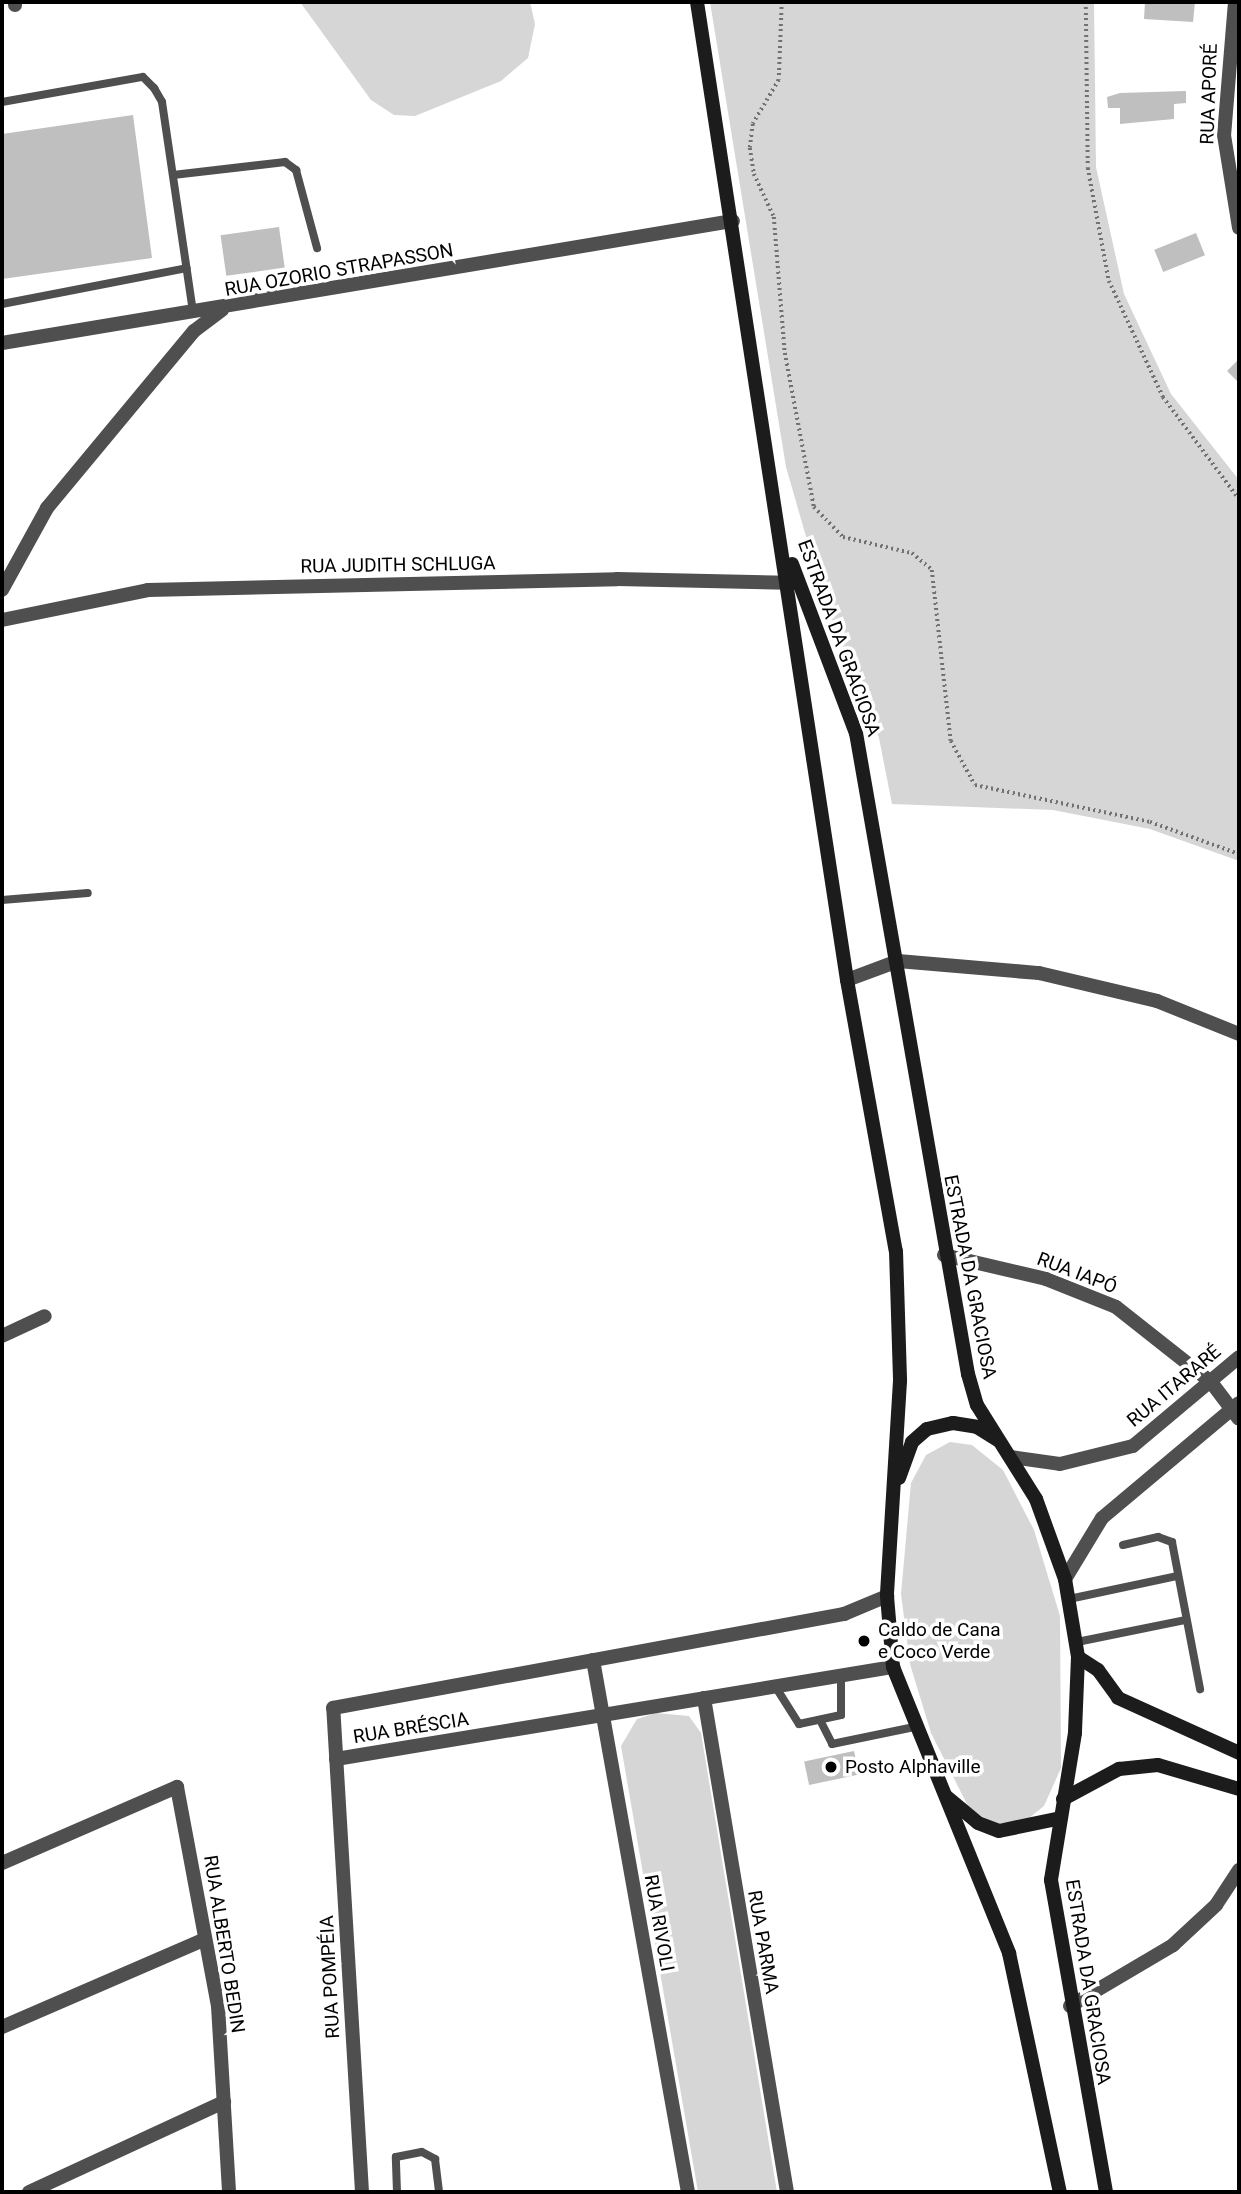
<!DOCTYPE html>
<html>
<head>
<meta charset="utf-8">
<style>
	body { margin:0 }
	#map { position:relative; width:1241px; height:2194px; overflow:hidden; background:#fff; font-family:Roboto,sans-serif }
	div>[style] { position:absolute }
	.green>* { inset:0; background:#d6d6d6 }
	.building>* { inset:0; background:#bfbfbf; transform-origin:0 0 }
	.path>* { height:3.5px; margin-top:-1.75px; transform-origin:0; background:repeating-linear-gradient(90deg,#717171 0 2px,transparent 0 5.5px) }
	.lane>* { height:8px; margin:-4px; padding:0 4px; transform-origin:4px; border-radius:4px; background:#4f4f4f }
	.street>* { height:14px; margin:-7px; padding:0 7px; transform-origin:7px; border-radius:7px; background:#4f4f4f }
	.secondary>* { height:14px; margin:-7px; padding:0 7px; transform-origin:7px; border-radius:7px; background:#1c1c1c }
	.dots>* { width:19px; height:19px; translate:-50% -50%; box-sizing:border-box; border:4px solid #fff; border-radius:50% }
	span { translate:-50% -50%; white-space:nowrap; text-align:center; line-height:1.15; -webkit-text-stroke:7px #fff; paint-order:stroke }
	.street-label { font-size:19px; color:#000 }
	.poi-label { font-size:19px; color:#000 }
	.left { translate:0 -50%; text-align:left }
	.frame { position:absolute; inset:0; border:4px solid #000; pointer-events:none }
</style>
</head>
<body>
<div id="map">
	<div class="green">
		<i style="clip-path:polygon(300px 2px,530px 2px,535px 24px,528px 58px,501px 81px,415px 116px,394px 115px,371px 100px)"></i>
		<i style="clip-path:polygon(710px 2px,1094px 2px,1096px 167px,1124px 294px,1171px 394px,1239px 480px,1239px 861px,1150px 829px,1053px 810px,892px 804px,879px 738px,824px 599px,786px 467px)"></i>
		<i style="clip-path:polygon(950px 1442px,972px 1445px,1003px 1470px,1034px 1530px,1060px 1616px,1061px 1768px,1044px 1806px,1024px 1822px,996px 1824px,970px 1810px,931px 1733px,910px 1664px,901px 1594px,911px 1483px,926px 1455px)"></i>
		<i style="clip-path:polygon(656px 1713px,689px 1716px,701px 1733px,777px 2192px,698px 2192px,621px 1746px,637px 1719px)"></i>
	</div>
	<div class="building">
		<i style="clip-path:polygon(1145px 2px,1195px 2px,1193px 22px,1144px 19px)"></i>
		<i style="clip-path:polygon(1186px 91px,1186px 103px,1174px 104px,1174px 119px,1120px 124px,1120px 108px,1108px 108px,1107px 97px,1120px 93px)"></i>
		<i style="clip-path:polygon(133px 115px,152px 258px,2px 279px,2px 134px)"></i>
		<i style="left:279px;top:227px;width:41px;height:59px;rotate:82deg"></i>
		<i style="left:1196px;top:233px;width:24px;height:45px;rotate:68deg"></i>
		<i style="clip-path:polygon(1239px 359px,1239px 383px,1227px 371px)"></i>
		<i style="left:854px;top:1751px;width:24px;height:51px;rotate:78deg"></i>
	</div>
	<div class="path">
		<i style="left:782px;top:2px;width:78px;rotate:92.2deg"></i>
		<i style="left:779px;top:80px;width:51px;rotate:120.6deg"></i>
		<i style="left:753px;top:124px;width:24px;rotate:97deg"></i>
		<i style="left:750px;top:148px;width:26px;rotate:81deg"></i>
		<i style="left:754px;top:174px;width:47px;rotate:65.1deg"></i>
		<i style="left:774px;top:217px;width:136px;rotate:85.4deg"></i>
		<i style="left:785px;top:353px;width:157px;rotate:79.3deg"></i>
		<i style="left:814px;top:507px;width:42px;rotate:46deg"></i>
		<i style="left:843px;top:537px;width:71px;rotate:13.1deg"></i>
		<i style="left:912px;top:553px;width:26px;rotate:40deg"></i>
		<i style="left:932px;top:570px;width:172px;rotate:83.7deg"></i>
		<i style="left:951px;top:741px;width:50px;rotate:61.4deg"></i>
		<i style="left:975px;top:785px;width:179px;rotate:11.9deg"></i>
		<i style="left:1150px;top:822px;width:95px;rotate:19.8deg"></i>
		<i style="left:1086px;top:2px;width:166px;rotate:89.3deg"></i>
		<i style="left:1088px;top:168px;width:115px;rotate:79.5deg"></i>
		<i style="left:1109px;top:281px;width:128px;rotate:65deg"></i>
		<i style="left:1163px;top:397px;width:127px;rotate:53.3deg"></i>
	</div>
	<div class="lane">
		<i style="left:2px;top:102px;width:143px;rotate:-10.1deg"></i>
		<i style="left:143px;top:77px;width:16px;rotate:45deg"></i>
		<i style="left:154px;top:88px;width:16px;rotate:60deg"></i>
		<i style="left:162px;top:102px;width:211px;rotate:81.6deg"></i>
		<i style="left:173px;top:175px;width:113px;rotate:-6.6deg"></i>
		<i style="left:285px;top:162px;width:14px;rotate:36deg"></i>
		<i style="left:296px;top:170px;width:81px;rotate:74.9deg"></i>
		<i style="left:2px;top:304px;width:188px;rotate:-11deg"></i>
		<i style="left:2px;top:900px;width:86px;rotate:-4.7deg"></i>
		<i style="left:1123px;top:1545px;width:36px;rotate:-13deg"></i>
		<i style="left:1158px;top:1537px;width:15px;rotate:20deg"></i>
		<i style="left:1172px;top:1542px;width:150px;rotate:79.2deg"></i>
		<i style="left:1069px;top:1599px;width:110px;rotate:-12deg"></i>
		<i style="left:1077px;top:1642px;width:110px;rotate:-11.5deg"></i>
		<i style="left:775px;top:1686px;width:45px;rotate:57.7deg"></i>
		<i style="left:799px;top:1724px;width:43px;rotate:-12.1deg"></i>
		<i style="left:841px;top:1715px;width:40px;rotate:-90deg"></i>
		<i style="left:820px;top:1720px;width:27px;rotate:63deg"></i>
		<i style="left:832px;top:1744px;width:84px;rotate:-11.7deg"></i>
		<i style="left:397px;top:2192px;width:35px;rotate:-92deg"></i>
		<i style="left:396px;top:2157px;width:26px;rotate:-11deg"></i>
		<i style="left:422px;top:2152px;width:15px;rotate:28deg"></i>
		<i style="left:435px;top:2159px;width:33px;rotate:83deg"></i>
	</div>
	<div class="street">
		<i style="left:15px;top:2px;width:3px;rotate:90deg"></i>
		<i style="left:1235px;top:2px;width:133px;rotate:94.7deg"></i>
		<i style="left:1224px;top:135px;width:94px;rotate:80.8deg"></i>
		<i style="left:2px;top:343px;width:741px;rotate:-9.48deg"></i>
		<i style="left:2px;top:590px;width:94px;rotate:-61.2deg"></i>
		<i style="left:47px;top:508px;width:230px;rotate:-50.3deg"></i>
		<i style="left:194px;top:331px;width:35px;rotate:-37deg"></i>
		<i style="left:2px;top:620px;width:149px;rotate:-11.6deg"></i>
		<i style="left:148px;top:590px;width:469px;rotate:-1.3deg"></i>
		<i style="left:617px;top:579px;width:181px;rotate:1.3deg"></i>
		<i style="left:847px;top:980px;width:54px;rotate:-20.4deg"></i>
		<i style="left:898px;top:961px;width:142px;rotate:4.9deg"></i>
		<i style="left:1039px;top:973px;width:121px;rotate:13.3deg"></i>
		<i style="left:1157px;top:1001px;width:88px;rotate:21.9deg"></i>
		<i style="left:944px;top:1255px;width:105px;rotate:13.2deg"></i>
		<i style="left:1046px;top:1279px;width:75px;rotate:21.8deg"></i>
		<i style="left:1116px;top:1307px;width:121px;rotate:38.3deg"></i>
		<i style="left:1211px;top:1382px;width:46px;rotate:52.9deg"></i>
		<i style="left:2px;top:1336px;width:47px;rotate:-24.9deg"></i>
		<i style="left:1011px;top:1457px;width:49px;rotate:8.1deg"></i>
		<i style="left:1060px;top:1464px;width:75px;rotate:-13.9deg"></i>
		<i style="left:1133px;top:1446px;width:138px;rotate:-40deg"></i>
		<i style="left:1065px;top:1579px;width:71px;rotate:-58.8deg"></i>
		<i style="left:1102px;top:1518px;width:179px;rotate:-40deg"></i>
		<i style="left:593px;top:1660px;width:540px;rotate:79.88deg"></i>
		<i style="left:704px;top:1698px;width:501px;rotate:80.46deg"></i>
		<i style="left:336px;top:1759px;width:565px;rotate:-9.38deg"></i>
		<i style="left:2px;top:1863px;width:191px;rotate:-23.5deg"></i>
		<i style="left:177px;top:1787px;width:223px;rotate:79.4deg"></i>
		<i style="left:218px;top:2006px;width:186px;rotate:86.6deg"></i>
		<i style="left:1070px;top:2006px;width:120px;rotate:-30.6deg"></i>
		<i style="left:1173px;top:1945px;width:59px;rotate:-42.9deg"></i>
		<i style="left:1216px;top:1905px;width:42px;rotate:-56.7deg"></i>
		<i style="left:2px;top:2027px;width:221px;rotate:-23.4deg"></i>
		<i style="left:29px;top:2192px;width:215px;rotate:-24.8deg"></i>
		<i style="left:362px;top:2192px;width:485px;rotate:-93.4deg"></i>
		<i style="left:333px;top:1708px;width:520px;rotate:-10.42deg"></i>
		<i style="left:844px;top:1614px;width:47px;rotate:-22.7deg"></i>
	</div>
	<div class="secondary">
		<i style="left:697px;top:2px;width:989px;rotate:81.28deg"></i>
		<i style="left:847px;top:980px;width:275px;rotate:79.8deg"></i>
		<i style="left:896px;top:1251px;width:130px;rotate:88.2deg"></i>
		<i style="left:900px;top:1381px;width:215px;rotate:93.5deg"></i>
		<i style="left:887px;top:1596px;width:71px;rotate:85.2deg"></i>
		<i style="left:893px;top:1667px;width:309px;rotate:67.9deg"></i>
		<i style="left:1009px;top:1953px;width:244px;rotate:78deg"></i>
		<i style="left:792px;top:564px;width:181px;rotate:69.3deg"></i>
		<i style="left:856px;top:733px;width:651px;rotate:80.09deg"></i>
		<i style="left:968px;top:1374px;width:32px;rotate:74deg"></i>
		<i style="left:977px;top:1405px;width:111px;rotate:57.9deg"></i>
		<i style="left:1036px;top:1499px;width:85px;rotate:70.1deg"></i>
		<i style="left:1065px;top:1579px;width:79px;rotate:80.5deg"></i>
		<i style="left:1078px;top:1657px;width:76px;rotate:92.3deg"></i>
		<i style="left:1075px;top:1733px;width:149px;rotate:99.3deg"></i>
		<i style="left:1051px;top:1880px;width:317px;rotate:80deg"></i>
		<i style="left:899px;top:1478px;width:38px;rotate:-70deg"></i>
		<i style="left:912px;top:1442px;width:20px;rotate:-41deg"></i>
		<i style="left:927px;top:1429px;width:27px;rotate:-13deg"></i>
		<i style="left:953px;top:1423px;width:24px;rotate:9deg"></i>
		<i style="left:977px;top:1427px;width:25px;rotate:32deg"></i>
		<i style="left:1078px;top:1657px;width:24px;rotate:33deg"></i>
		<i style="left:1098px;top:1670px;width:34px;rotate:54deg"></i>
		<i style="left:1118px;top:1698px;width:133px;rotate:24.4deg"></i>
		<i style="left:947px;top:1797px;width:40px;rotate:40deg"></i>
		<i style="left:978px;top:1823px;width:22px;rotate:21deg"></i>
		<i style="left:999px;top:1831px;width:58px;rotate:-11.9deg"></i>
		<i style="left:1063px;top:1799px;width:64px;rotate:-28.2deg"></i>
		<i style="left:1119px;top:1769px;width:39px;rotate:-6deg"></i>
		<i style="left:1158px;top:1765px;width:84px;rotate:16.5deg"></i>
	</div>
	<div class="dots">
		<i style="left:864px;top:1641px;background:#000"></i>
		<i style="left:831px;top:1767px;background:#000"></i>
	</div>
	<div class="street-label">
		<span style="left:1209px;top:94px;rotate:-88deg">RUA APORÉ</span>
		<span style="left:339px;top:270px;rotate:-10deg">RUA OZORIO STRAPASSON</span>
		<span style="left:398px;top:565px;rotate:-1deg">RUA JUDITH SCHLUGA</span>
		<span style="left:839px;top:638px;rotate:70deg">ESTRADA DA GRACIOSA</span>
		<span style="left:1077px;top:1273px;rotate:21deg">RUA IAPÓ</span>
		<span style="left:970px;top:1277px;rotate:79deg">ESTRADA DA GRACIOSA</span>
		<span style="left:1174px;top:1386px;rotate:-40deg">RUA ITARARÉ</span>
		<span style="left:411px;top:1728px;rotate:-9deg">RUA BRÉSCIA</span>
		<span style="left:659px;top:1923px;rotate:80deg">RUA RIVOLI</span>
		<span style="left:763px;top:1942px;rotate:80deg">RUA PARMA</span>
		<span style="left:224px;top:1944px;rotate:81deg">RUA ALBERTO BEDIN</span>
		<span style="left:330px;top:1977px;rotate:-93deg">RUA POMPÉIA</span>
		<span style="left:1088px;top:1982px;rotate:81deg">ESTRADA DA GRACIOSA</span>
	</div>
	<div class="poi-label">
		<span class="left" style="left:878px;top:1641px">Caldo de Cana<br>e Coco Verde</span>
		<span class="left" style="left:845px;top:1767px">Posto Alphaville</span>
	</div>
	<div class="frame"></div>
</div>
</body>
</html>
